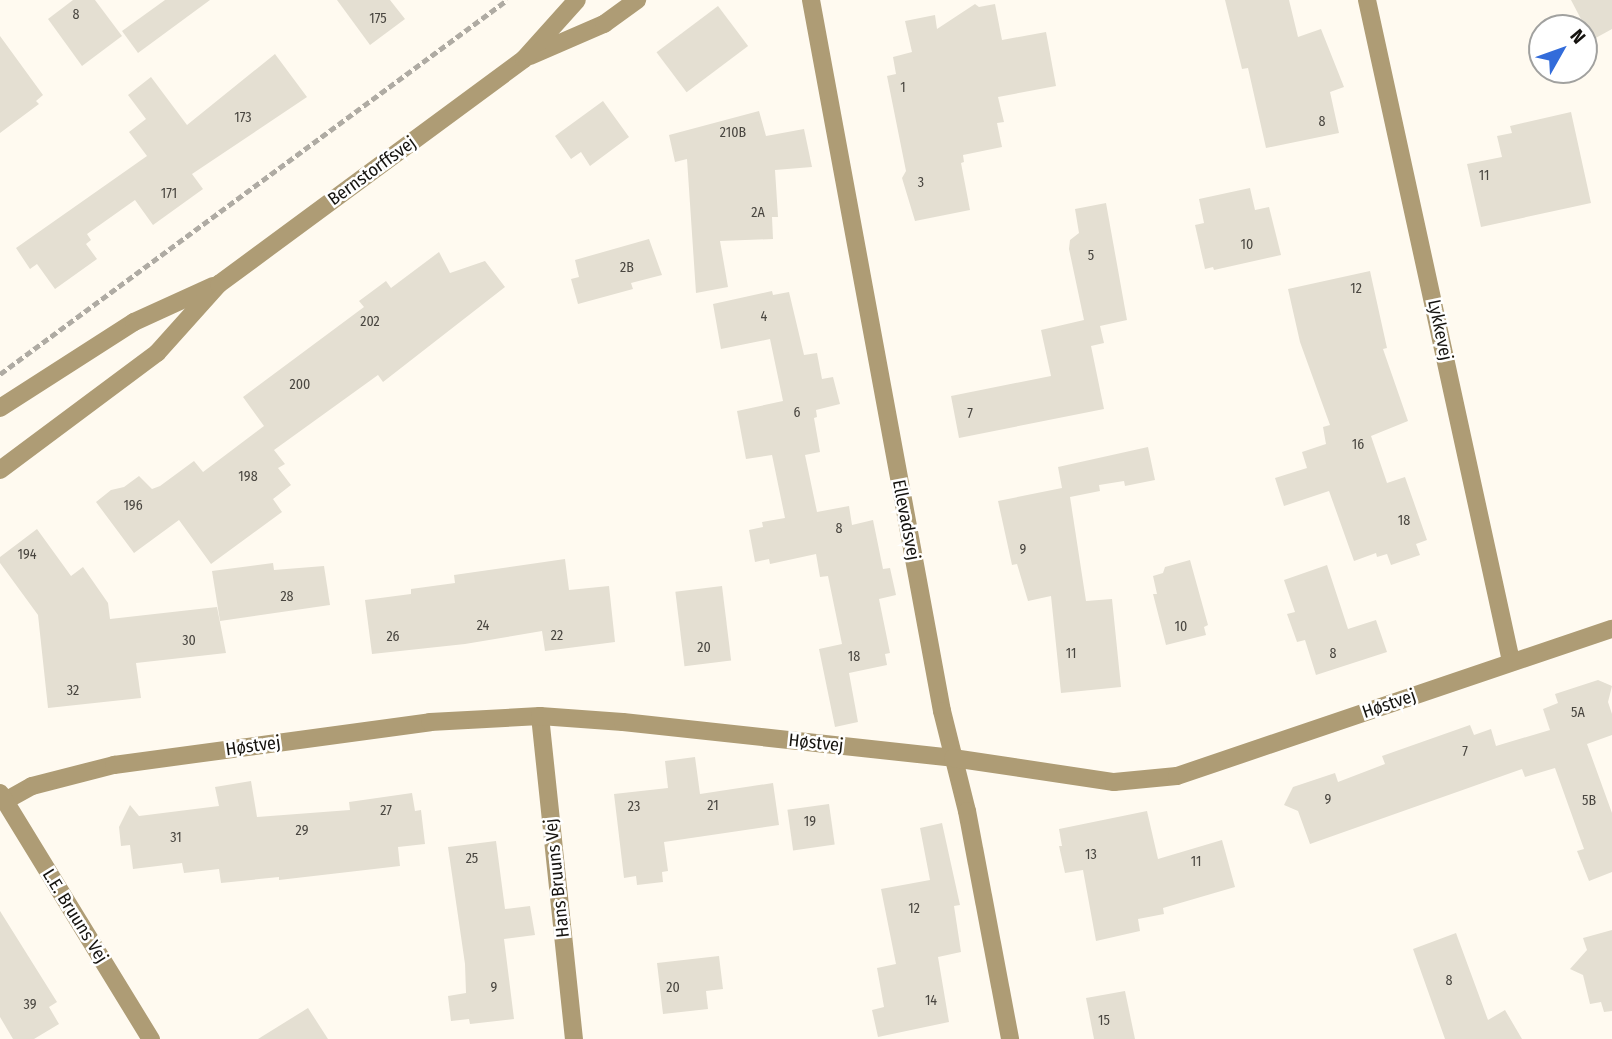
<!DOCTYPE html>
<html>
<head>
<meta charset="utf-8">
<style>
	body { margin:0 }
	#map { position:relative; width:1612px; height:1039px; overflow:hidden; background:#fffaf0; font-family:"Fira Sans Condensed",sans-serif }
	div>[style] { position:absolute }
	.building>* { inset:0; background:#e4dfd2; transform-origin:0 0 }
	.path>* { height:4.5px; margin-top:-2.25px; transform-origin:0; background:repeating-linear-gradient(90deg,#afaba3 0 7px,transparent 0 10.5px) }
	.minor>* { height:18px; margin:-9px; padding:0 9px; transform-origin:9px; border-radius:9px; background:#ae9c75 }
	.tertiary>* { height:18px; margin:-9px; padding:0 9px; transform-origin:9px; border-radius:9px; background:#ae9c75 }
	span { translate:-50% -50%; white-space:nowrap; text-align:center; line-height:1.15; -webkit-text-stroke:5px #fff; paint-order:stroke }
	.number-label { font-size:14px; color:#494640 }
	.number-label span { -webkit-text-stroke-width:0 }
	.street-label { font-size:18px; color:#15130f }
	.north { position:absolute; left:1528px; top:14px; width:70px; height:70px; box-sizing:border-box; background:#fff; border:2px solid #a1a19f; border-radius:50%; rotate:50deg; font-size:19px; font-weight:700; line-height:28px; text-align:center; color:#15130f }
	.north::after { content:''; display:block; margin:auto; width:24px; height:32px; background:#336cda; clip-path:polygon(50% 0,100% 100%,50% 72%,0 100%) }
</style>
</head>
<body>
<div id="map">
	<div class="building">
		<i style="clip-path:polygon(73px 0,95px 0,122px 36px,82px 66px,48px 19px)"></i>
		<i style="clip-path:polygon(165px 0,210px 0,138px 53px,122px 31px)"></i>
		<i style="clip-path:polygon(337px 0,390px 0,405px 19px,370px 45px)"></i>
		<i style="clip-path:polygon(1225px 0,1289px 0,1298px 37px,1321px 29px,1344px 87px,1330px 92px,1339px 133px,1266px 148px,1248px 68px,1242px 69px)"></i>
		<i style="clip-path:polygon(1571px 0,1612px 0,1612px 29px,1592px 40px)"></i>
		<i style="clip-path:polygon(975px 4px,979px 7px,995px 4px,1002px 40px,1046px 32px,1056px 86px,998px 97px,1004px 122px,997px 123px,1002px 147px,963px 155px,964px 162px,961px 163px,970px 210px,915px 221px,902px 178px,906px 171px,887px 76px,896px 74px,893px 57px,912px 52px,905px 21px,935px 15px,937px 29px)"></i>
		<i style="left:718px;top:6px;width:50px;height:77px;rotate:53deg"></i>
		<i style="clip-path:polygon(0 36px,43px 95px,36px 101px,39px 104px,0 133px)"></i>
		<i style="clip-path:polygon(275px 54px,307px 97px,192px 174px,203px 189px,153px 225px,135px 200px,87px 234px,91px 240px,86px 244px,97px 259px,55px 289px,37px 264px,30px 269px,16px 248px,147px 156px,129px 132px,146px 119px,128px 95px,151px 77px,187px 125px)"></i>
		<i style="clip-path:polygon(603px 101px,629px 137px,590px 166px,581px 152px,571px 159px,555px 136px)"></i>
		<i style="clip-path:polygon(759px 111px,766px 136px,804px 129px,812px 167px,775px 170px,778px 217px,772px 217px,773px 239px,720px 241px,728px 287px,696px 293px,687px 159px,675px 162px,669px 135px)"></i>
		<i style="clip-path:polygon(1571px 112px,1591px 203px,1481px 227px,1467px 164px,1502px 157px,1497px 136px,1512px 133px,1510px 126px)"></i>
		<i style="clip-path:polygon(1250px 188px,1255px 210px,1269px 207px,1281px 255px,1214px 270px,1213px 267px,1205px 269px,1195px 225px,1204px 223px,1199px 199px)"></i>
		<i style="clip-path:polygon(1106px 203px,1127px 320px,1100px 326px,1104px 343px,1091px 346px,1104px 409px,959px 438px,951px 396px,1051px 376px,1041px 330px,1084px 320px,1069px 249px,1070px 240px,1079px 233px,1075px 209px)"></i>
		<i style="clip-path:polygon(649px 239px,662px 275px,631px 283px,633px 289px,578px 304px,571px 279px,579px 277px,575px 260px)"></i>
		<i style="clip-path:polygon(439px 252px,450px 273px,485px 261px,505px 287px,383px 382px,378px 375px,274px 450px,285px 464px,278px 468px,291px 485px,273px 499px,282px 512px,211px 564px,179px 520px,134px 553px,96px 502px,111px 490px,124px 487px,139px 476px,152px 489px,160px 486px,194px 461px,203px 472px,264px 426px,243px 397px,364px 307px,359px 301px,386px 281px,391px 288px)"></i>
		<i style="clip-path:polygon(1370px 271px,1387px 348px,1383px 349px,1408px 421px,1371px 436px,1387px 483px,1405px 477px,1427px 540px,1416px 544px,1420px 555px,1391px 565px,1387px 554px,1377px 557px,1376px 553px,1354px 561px,1329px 491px,1284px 506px,1275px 478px,1307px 468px,1302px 452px,1326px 444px,1323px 427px,1330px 425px,1300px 342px,1288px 289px)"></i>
		<i style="clip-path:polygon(772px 291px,773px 295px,789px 292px,804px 355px,817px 353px,822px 379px,833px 377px,840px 404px,816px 410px,817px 417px,814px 418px,820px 452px,805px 455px,817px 512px,849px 506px,852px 525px,873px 520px,883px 569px,890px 568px,896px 595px,879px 599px,890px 653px,885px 654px,887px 665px,849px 673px,858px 722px,835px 727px,819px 649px,842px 644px,828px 576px,820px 577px,816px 554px,770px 564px,769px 559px,755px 562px,749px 530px,763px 527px,762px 522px,785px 518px,772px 455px,746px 459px,737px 411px,783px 401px,770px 339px,721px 349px,713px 304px)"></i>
		<i style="clip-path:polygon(1148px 447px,1155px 480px,1125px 486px,1124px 481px,1099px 485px,1100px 491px,1070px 497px,1086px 601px,1112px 599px,1121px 687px,1061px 693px,1051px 596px,1028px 601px,1017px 564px,1012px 565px,998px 501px,1062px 488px,1058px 467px)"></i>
		<i style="clip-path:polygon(37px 529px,71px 576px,83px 567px,108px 603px,110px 619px,217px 607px,226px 653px,136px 663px,141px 698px,48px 708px,38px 615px,0 563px,0 557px)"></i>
		<i style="clip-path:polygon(565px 559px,569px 590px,609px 586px,615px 642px,545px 651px,542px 631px,465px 644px,372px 654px,365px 600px,411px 594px,411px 589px,455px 583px,454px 575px)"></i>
		<i style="clip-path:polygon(1190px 560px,1208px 625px,1204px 627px,1206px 635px,1166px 645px,1153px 594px,1157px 594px,1153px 576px,1163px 573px,1165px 567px)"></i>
		<i style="clip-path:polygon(273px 563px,274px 570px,324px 566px,330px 605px,220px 621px,212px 571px)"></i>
		<i style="clip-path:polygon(1327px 565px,1348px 629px,1376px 620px,1387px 652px,1316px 675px,1305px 640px,1297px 642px,1287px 614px,1295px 612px,1284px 580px)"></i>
		<i style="left:722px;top:586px;width:75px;height:47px;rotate:83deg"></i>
		<i style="clip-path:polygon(1598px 680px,1612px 686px,1608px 702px,1612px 714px,1612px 735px,1587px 744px,1612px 813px,1612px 872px,1589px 881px,1577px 851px,1584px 849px,1555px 768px,1525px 777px,1522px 769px,1310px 844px,1298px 811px,1284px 805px,1293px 787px,1335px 773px,1338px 782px,1385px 764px,1382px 756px,1470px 725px,1474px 735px,1491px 729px,1496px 746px,1550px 730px,1543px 709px,1558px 703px,1555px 694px)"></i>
		<i style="clip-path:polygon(695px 757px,700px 794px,773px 783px,779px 825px,664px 842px,668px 871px,662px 872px,663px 882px,637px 885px,636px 876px,624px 878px,614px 794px,668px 788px,665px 761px)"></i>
		<i style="clip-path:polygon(251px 781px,257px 817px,350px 810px,349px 802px,412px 793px,415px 811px,421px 810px,425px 844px,398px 847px,400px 866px,279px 880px,279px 877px,221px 883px,219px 869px,184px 873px,182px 863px,133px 869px,130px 845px,121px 846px,119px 827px,130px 805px,139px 816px,219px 806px,215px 787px)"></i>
		<i style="left:829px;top:804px;width:41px;height:42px;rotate:82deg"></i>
		<i style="clip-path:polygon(1147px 811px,1158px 859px,1222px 840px,1235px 887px,1163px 908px,1164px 914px,1138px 919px,1140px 931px,1096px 941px,1083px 870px,1065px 873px,1059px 846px,1062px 846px,1059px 829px)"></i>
		<i style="clip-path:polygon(942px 823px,960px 905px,954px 906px,961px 952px,938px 957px,949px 1022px,878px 1037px,872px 1010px,884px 1007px,877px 968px,896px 964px,881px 889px,930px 880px,920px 828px)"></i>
		<i style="clip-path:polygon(496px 841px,505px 909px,530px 906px,535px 935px,504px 939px,514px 1019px,470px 1024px,469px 1019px,451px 1021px,448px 996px,466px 993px,465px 964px,448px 847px)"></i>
		<i style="clip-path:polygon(0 911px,57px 1002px,49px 1007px,59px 1024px,34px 1039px,13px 1039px,0 1017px)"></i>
		<i style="clip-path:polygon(1612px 930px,1612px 1011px,1604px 1012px,1601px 1002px,1590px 1004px,1583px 975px,1570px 969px,1587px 950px,1583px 938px)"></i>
		<i style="clip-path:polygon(1456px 933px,1488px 1020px,1505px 1010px,1522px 1039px,1445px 1039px,1413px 949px)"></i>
		<i style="clip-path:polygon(719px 956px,723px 989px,706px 991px,708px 1009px,663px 1014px,657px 963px)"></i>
		<i style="clip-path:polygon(1125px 991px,1135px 1039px,1094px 1039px,1086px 998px)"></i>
		<i style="clip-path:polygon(308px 1008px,328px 1039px,258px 1039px)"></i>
	</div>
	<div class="path">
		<i style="left:0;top:374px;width:630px;rotate:-36.42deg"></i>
	</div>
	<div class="minor">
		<i style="left:811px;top:0;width:723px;rotate:79.56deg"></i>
		<i style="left:942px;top:711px;width:103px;rotate:76deg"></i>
		<i style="left:967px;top:811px;width:232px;rotate:79.3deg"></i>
		<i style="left:1367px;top:0;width:677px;rotate:77.71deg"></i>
		<i style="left:540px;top:716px;width:325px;rotate:84deg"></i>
		<i style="left:5px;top:801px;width:31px;rotate:-29deg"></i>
		<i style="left:32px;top:786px;width:85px;rotate:-14.4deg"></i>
		<i style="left:114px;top:765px;width:319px;rotate:-7.7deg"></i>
		<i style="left:430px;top:722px;width:110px;rotate:-3.1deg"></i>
		<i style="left:540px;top:716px;width:83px;rotate:4.1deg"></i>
		<i style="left:623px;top:722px;width:332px;rotate:6.2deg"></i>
		<i style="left:953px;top:758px;width:163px;rotate:8.5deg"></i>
		<i style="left:1114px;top:782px;width:63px;rotate:-5.4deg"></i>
		<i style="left:1177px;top:776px;width:459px;rotate:-18.7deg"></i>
	</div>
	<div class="tertiary">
		<i style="left:530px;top:56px;width:81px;rotate:-23.4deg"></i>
		<i style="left:604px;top:24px;width:41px;rotate:-36deg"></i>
		<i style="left:0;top:408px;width:159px;rotate:-32.7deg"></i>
		<i style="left:134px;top:322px;width:87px;rotate:-24.5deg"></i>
		<i style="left:0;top:470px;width:196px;rotate:-36.7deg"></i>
		<i style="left:157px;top:353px;width:93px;rotate:-48.1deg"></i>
		<i style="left:219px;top:284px;width:379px;rotate:-36.4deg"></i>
		<i style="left:524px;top:59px;width:79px;rotate:-48.1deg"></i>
		<i style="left:0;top:793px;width:289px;rotate:58.5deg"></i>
	</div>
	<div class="number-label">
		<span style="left:76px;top:15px">8</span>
		<span style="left:378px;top:19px">175</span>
		<span style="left:903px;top:88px">1</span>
		<span style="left:243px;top:118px">173</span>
		<span style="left:1322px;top:122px">8</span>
		<span style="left:733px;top:133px">210B</span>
		<span style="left:1484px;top:176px">11</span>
		<span style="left:921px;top:183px">3</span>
		<span style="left:169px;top:194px">171</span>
		<span style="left:758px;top:213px">2A</span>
		<span style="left:1247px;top:245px">10</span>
		<span style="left:1091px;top:256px">5</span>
		<span style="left:627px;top:268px">2B</span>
		<span style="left:1356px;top:289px">12</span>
		<span style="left:764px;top:317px">4</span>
		<span style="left:370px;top:322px">202</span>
		<span style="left:300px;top:385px">200</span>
		<span style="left:797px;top:413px">6</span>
		<span style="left:970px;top:414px">7</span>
		<span style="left:1358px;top:445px">16</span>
		<span style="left:248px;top:477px">198</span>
		<span style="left:133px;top:506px">196</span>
		<span style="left:1404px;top:521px">18</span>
		<span style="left:839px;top:529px">8</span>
		<span style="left:1023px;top:550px">9</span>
		<span style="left:27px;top:555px">194</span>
		<span style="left:287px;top:597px">28</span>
		<span style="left:483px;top:626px">24</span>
		<span style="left:1181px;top:627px">10</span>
		<span style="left:557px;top:636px">22</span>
		<span style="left:393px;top:637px">26</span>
		<span style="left:189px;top:641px">30</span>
		<span style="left:704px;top:648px">20</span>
		<span style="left:1071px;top:654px">11</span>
		<span style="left:1333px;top:654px">8</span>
		<span style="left:854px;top:657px">18</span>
		<span style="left:73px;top:691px">32</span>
		<span style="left:1578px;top:713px">5A</span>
		<span style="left:1465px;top:752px">7</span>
		<span style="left:1328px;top:800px">9</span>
		<span style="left:1589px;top:801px">5B</span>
		<span style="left:713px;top:806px">21</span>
		<span style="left:634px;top:807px">23</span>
		<span style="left:386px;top:811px">27</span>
		<span style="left:810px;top:822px">19</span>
		<span style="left:302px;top:831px">29</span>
		<span style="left:176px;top:838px">31</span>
		<span style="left:1091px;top:855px">13</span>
		<span style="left:472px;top:859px">25</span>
		<span style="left:1196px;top:862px">11</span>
		<span style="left:914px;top:909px">12</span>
		<span style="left:1449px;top:981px">8</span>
		<span style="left:494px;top:988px">9</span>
		<span style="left:673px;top:988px">20</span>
		<span style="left:931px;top:1001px">14</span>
		<span style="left:30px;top:1005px">39</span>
		<span style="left:1104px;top:1021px">15</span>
	</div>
	<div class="street-label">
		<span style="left:372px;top:171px;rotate:-36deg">Bernstorffsvej</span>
		<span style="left:1440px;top:330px;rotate:78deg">Lykkevej</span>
		<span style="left:906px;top:520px;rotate:79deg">Ellevadsvej</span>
		<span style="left:1389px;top:704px;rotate:-19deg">Høstvej</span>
		<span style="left:816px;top:743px;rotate:6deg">Høstvej</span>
		<span style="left:253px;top:746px;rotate:-8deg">Høstvej</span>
		<span style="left:557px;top:878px;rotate:-96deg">Hans Bruuns Vej</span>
		<span style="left:75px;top:916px;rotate:58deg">L.E. Bruuns Vej</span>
	</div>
	<div class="north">N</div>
</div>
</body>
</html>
